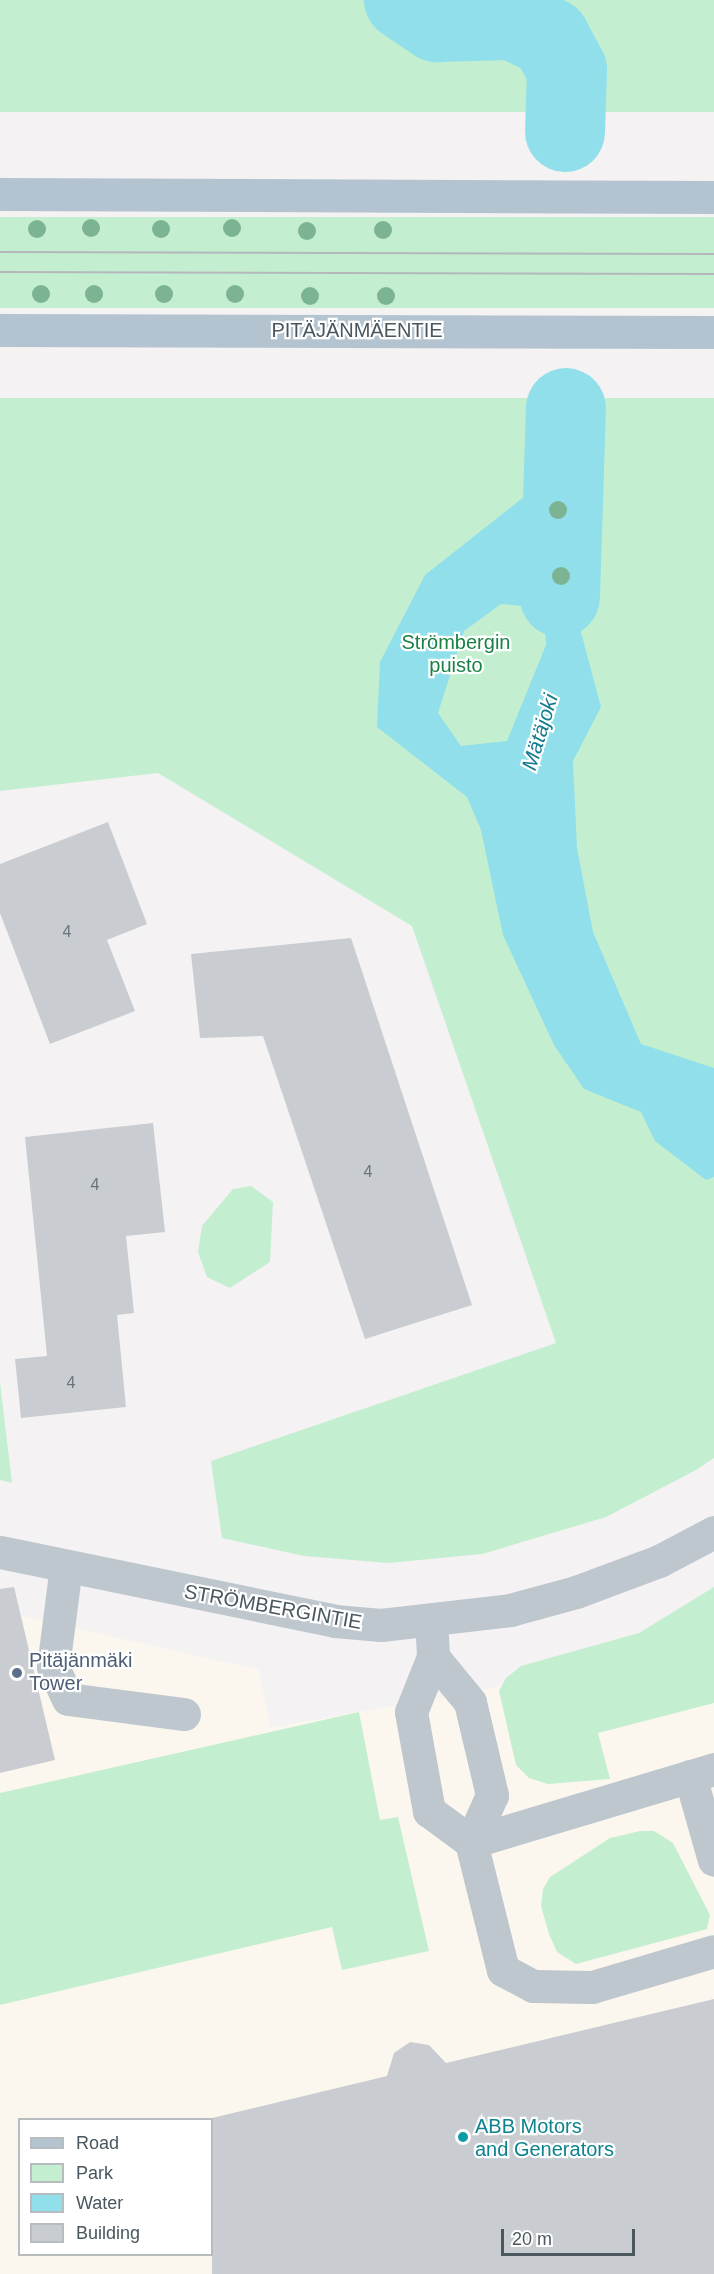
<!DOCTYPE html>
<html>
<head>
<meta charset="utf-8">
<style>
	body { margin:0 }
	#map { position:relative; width:714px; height:2274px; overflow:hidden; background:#f4f2f2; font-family:Helvetica,sans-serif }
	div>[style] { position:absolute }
	.commercial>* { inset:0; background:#fcf7ee }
	.green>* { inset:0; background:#c3efd0; transform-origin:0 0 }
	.water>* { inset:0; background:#91dfeb }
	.river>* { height:80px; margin:-40px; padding:0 40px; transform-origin:40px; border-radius:40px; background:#91dfeb }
	.building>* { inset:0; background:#c9cdd1 }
	.minor>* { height:33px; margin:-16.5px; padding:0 16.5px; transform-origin:16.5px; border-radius:16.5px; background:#bec7ce }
	.major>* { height:33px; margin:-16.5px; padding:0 16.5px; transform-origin:16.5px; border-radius:16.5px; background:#b3c3cf }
	.tram>* { height:1.5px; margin:-0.75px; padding:0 0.75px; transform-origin:0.75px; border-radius:0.75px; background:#b4b8bc }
	.trees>* { width:18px; height:18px; margin:-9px; border-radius:50%; background:#7cb493 }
	.dots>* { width:16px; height:16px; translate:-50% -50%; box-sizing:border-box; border:3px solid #fff; border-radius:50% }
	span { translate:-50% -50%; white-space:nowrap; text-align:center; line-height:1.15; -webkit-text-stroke:4.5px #fff; paint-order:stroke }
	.number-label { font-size:16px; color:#6a747c }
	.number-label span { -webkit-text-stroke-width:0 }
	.street-label { font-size:20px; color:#4a575f }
	.park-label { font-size:20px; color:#1a8145 }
	.service-label { font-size:20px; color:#4e5e75 }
	.left { translate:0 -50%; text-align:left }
	.culture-label { font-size:20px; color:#0d838f }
	.water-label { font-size:21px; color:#107c8d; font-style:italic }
	.legend { position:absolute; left:18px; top:2118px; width:195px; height:138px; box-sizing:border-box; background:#fff; border:2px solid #b7bcbf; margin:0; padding:8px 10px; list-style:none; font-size:18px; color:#4a575f }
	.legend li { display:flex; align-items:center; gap:12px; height:30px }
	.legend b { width:30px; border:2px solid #b7bcbf }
	.scale { position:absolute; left:501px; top:2229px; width:134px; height:27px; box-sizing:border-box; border:3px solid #4a575f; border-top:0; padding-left:8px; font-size:18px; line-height:21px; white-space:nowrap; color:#4a575f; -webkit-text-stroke:4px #fff; paint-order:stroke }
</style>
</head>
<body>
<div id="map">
	<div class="commercial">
		<i style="clip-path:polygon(evenodd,0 1611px,259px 1670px,270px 1728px,714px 1648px,714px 2274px,0 2274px,0 1611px,20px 2120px,212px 2120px,212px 2254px,20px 2254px,20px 2120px)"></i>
	</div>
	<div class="green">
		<i style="left:0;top:0;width:714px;height:112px"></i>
		<i style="left:0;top:217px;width:714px;height:91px"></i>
		<i style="clip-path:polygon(0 398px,714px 398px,714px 1458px,696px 1470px,606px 1517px,482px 1554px,388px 1563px,304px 1556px,222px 1538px,211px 1461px,556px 1343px,412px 926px,158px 773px,0 791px)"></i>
		<i style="clip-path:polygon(251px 1186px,273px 1202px,270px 1262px,230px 1288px,207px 1277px,198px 1252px,202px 1226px,233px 1189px)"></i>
		<i style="clip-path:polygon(0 1382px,4px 1416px,12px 1483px,0 1480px)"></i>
		<i style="clip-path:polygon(714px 1587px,714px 1703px,598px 1733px,610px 1779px,548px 1784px,529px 1778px,516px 1765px,499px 1691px,506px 1678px,521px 1666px,639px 1633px)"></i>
		<i style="clip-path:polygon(359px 1712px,380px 1820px,398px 1817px,429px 1951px,342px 1970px,332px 1927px,0 2005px,0 1793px)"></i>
		<i style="clip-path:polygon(640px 1831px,654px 1831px,673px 1843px,710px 1915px,707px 1929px,576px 1964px,557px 1952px,549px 1934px,541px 1906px,543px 1889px,550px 1877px,610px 1838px)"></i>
	</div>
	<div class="water">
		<i style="clip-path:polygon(evenodd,596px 487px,574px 606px,601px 707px,573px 761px,577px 848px,593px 932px,641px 1044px,714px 1068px,714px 1177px,706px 1180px,655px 1141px,641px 1112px,584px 1089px,554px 1045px,503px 935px,481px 830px,467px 797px,377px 727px,380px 662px,425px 575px,534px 489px,596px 487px,501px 604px,544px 608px,546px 645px,507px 741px,461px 746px,438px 713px,464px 631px,501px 604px)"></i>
	</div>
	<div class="river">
		<i style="left:404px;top:0;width:40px;rotate:34deg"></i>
		<i style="left:437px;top:22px;width:76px;rotate:-1.5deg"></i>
		<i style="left:513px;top:20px;width:41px;rotate:25.9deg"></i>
		<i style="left:550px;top:38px;width:36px;rotate:62deg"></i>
		<i style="left:567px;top:70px;width:62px;rotate:91.8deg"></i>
		<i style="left:560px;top:597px;width:189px;rotate:-88.2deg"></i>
	</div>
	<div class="building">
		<i style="clip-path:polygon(108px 822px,147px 924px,107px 940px,135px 1011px,50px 1044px,0 913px,0 864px)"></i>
		<i style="clip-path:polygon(351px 938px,472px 1305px,365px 1339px,263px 1036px,200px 1038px,191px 954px)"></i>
		<i style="clip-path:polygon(153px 1123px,165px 1232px,126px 1236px,134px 1313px,117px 1315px,126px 1407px,21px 1418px,15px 1359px,47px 1356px,25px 1137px)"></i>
		<i style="clip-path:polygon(14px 1587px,55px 1760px,0 1773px,0 1589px)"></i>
		<i style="clip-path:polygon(714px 1999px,714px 2274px,212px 2274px,212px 2118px,387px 2076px,394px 2053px,410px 2042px,429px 2045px,446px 2063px)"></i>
	</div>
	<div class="minor">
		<i style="left:0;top:1552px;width:342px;rotate:11.6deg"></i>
		<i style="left:335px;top:1621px;width:46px;rotate:5deg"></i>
		<i style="left:381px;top:1625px;width:130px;rotate:-6.6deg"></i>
		<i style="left:510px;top:1610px;width:68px;rotate:-15.3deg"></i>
		<i style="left:576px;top:1592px;width:89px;rotate:-20.5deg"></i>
		<i style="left:659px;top:1561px;width:62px;rotate:-27.8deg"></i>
		<i style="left:66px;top:1566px;width:102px;rotate:97.3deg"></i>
		<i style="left:53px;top:1667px;width:35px;rotate:65deg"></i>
		<i style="left:68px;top:1699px;width:117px;rotate:7.4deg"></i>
		<i style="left:432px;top:1637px;width:20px;rotate:87deg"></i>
		<i style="left:433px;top:1657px;width:59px;rotate:111.8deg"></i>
		<i style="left:411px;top:1712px;width:101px;rotate:79.7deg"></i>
		<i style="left:429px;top:1811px;width:52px;rotate:36.4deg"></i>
		<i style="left:433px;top:1657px;width:58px;rotate:50.6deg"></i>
		<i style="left:470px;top:1702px;width:96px;rotate:76.7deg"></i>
		<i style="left:492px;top:1795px;width:51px;rotate:114.1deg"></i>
		<i style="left:471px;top:1842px;width:132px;rotate:76deg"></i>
		<i style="left:503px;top:1970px;width:34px;rotate:28deg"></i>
		<i style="left:533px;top:1986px;width:59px;rotate:1deg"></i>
		<i style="left:592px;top:1987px;width:127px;rotate:-16.4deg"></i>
		<i style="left:690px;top:1776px;width:87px;rotate:74.1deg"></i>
		<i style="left:471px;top:1842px;width:254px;rotate:-16.7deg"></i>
	</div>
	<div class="major">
		<i style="left:0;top:194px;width:714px;rotate:0.24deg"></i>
		<i style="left:0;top:330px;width:714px;rotate:0.16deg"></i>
	</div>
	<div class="tram">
		<i style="left:0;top:252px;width:714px;rotate:0.16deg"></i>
		<i style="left:0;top:272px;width:714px;rotate:0.16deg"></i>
	</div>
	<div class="trees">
		<i style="left:91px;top:228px"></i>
		<i style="left:232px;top:228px"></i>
		<i style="left:37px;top:229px"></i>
		<i style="left:161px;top:229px"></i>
		<i style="left:383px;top:230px"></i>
		<i style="left:307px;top:231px"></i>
		<i style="left:41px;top:294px"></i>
		<i style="left:94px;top:294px"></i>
		<i style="left:164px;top:294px"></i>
		<i style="left:235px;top:294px"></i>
		<i style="left:310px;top:296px"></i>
		<i style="left:386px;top:296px"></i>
		<i style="left:558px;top:510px"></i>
		<i style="left:561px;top:576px"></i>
	</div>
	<div class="dots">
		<i style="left:17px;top:1673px;background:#5c6f8a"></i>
		<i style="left:463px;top:2137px;background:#0f9aa8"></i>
	</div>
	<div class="number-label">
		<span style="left:67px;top:932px">4</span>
		<span style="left:368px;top:1172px">4</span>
		<span style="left:95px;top:1185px">4</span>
		<span style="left:71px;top:1383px">4</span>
	</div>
	<div class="street-label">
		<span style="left:357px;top:330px">PITÄJÄNMÄENTIE</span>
		<span style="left:273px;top:1607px;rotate:10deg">STRÖMBERGINTIE</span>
	</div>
	<div class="park-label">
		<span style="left:456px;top:654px">Strömbergin<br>puisto</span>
	</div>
	<div class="service-label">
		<span class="left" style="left:29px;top:1672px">Pitäjänmäki<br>Tower</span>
	</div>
	<div class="culture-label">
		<span class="left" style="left:475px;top:2138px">ABB Motors<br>and Generators</span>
	</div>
	<div class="water-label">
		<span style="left:540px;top:732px;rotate:-73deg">Mätäjoki</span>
	</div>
	<ul class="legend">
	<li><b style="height:8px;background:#b3c3cf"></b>Road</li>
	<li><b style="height:16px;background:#c3efd0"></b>Park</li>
	<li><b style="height:16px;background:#91dfeb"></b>Water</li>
	<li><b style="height:16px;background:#c9cdd1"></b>Building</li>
	</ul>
	<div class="scale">20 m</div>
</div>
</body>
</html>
